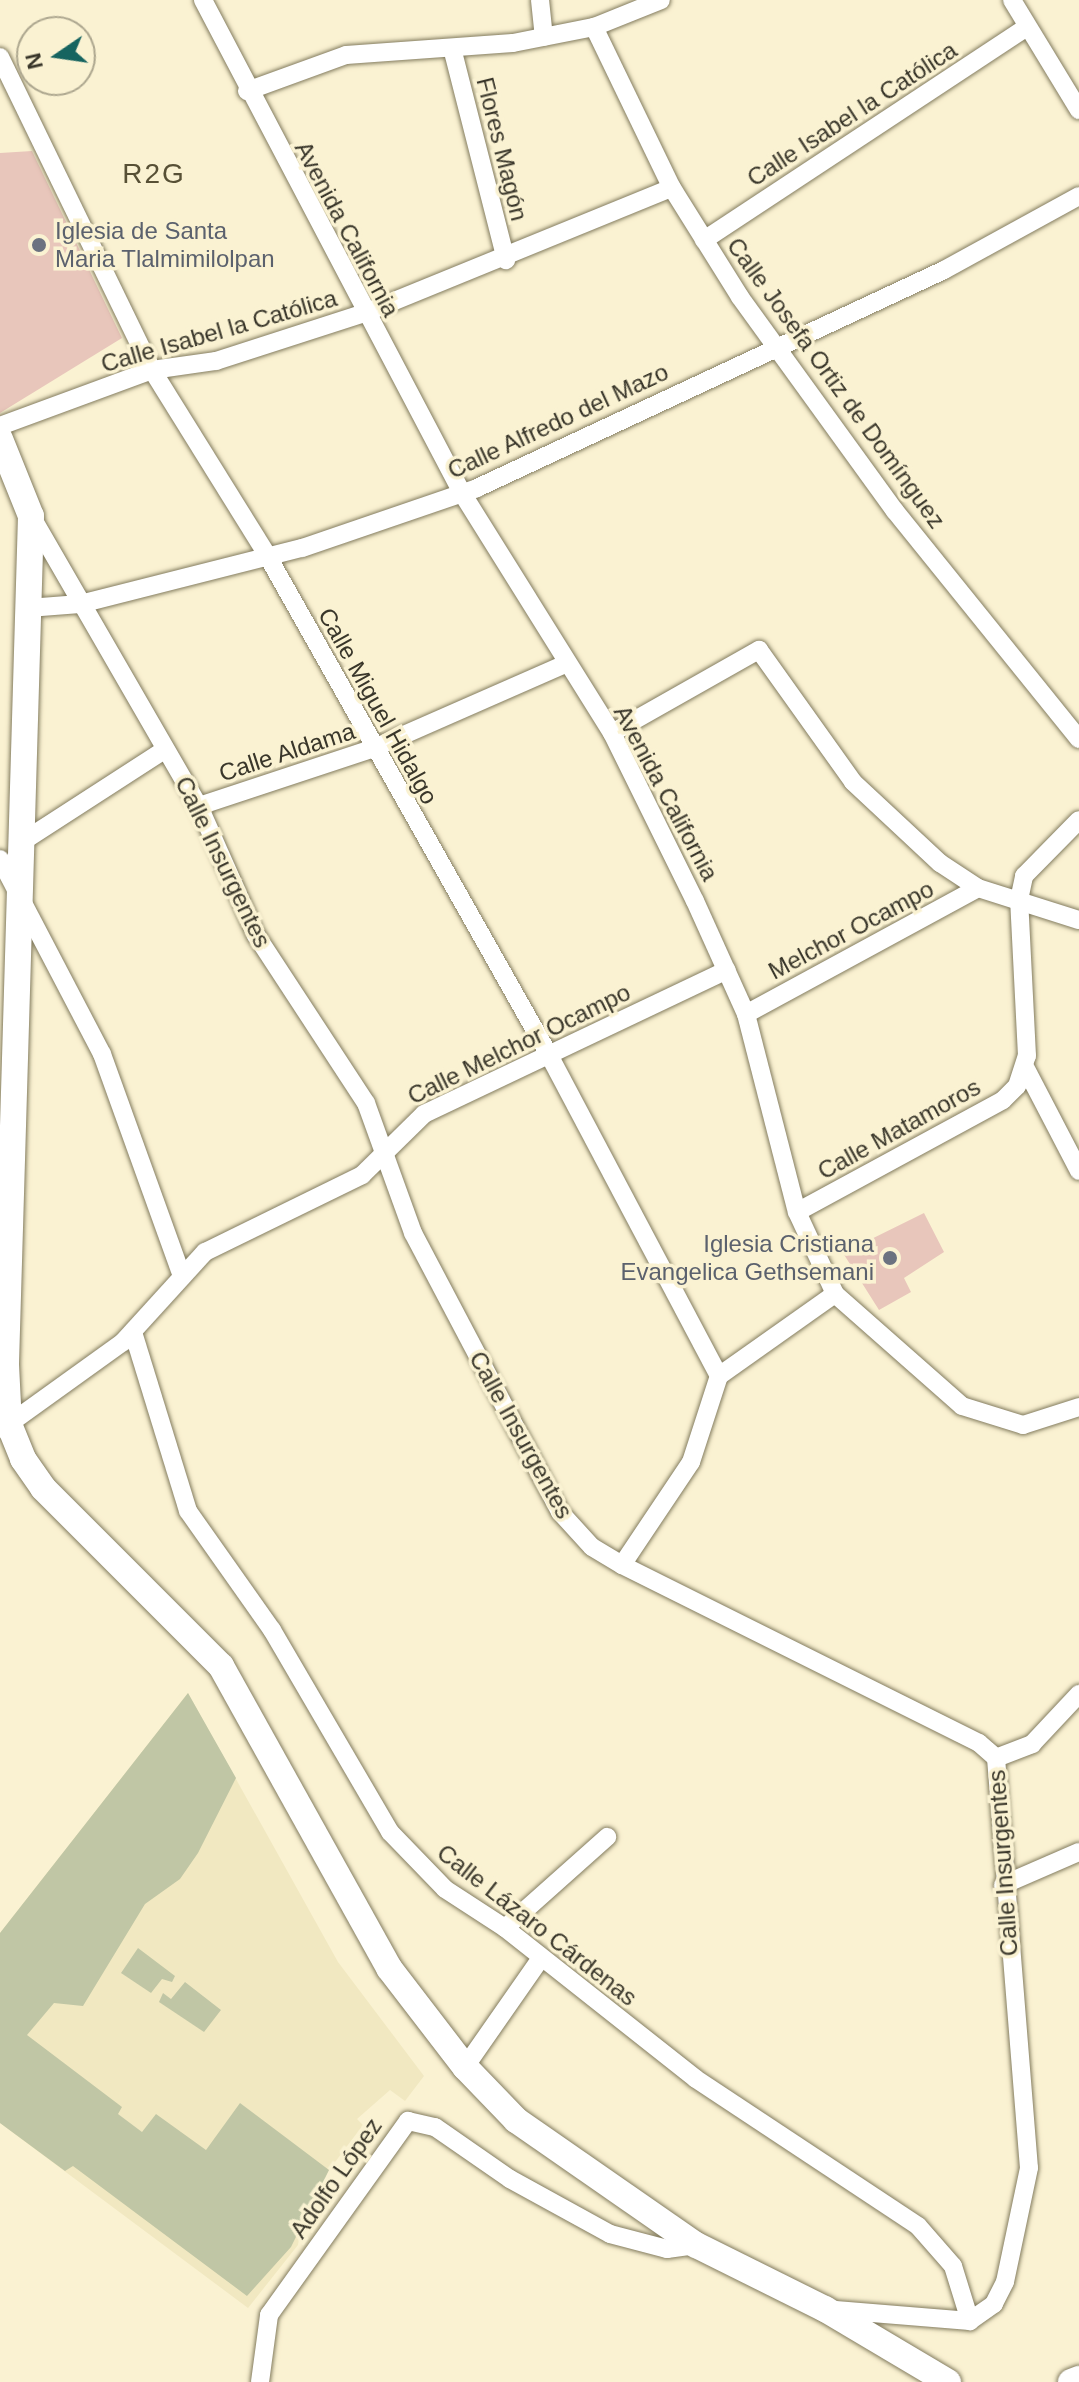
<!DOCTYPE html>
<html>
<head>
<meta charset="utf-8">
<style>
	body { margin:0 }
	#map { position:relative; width:1079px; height:2382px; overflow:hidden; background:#faf2d2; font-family:Helvetica,sans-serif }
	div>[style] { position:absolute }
	.built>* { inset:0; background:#f1e8c1 }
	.green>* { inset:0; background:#c0c6a5 }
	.building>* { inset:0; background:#e8c6bb }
	.roads { filter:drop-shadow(0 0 2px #837c5f) drop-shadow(0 0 2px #837c5f) }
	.street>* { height:18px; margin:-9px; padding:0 9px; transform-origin:9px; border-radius:9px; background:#fff }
	.secondary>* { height:26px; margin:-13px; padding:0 13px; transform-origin:13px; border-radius:13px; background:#fff }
	.dots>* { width:22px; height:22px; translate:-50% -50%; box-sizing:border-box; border:4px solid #faf2d2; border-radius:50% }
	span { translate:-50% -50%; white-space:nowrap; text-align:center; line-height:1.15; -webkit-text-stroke:7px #faf2d2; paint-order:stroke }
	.street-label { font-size:24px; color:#39362a }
	.worship-label { font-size:24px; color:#5b616d }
	.left { translate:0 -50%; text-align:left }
	.right { translate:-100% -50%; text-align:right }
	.quarter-label { font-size:28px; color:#575035; letter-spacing:2px }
	.north { position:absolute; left:16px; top:16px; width:80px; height:80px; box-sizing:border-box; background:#faf2d2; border:2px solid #ada78f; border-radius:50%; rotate:257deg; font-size:22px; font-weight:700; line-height:32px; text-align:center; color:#39362a }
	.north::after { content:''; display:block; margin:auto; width:28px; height:36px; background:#166460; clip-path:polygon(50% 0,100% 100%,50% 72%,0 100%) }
</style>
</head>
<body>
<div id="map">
	<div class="built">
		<i style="clip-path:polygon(188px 1693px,338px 1962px,424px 2076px,405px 2101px,390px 2090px,357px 2119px,363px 2125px,292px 2219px,301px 2227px,298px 2245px,248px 2308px,0 2123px,0 1933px)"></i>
	</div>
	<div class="green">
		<i style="clip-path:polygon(188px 1693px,236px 1778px,198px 1853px,180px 1879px,145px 1904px,83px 2006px,54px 2003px,27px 2035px,122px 2107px,118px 2114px,142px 2132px,156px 2114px,206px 2150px,240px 2103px,329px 2170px,291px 2247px,247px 2296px,73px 2166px,65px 2171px,0 2123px,0 1933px)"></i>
		<i style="clip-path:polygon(138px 1948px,175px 1976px,172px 1982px,162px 1979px,151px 1993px,121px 1973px)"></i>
		<i style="clip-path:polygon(185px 1982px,221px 2010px,204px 2032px,159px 2002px,163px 1993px,171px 1999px)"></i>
	</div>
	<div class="building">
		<i style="clip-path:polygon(32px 151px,122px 338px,0 413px,0 153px)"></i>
		<i style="clip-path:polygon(924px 1213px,944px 1252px,904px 1278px,911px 1292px,879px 1310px,843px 1253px)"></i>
	</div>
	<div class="roads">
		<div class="street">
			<i style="left:203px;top:0;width:557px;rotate:62.28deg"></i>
			<i style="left:462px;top:493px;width:283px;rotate:58deg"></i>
			<i style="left:612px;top:733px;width:187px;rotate:63.7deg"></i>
			<i style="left:695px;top:901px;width:124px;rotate:65.7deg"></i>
			<i style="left:746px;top:1014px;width:204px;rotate:75.6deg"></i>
			<i style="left:797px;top:1212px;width:90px;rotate:65.1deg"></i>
			<i style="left:835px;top:1294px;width:169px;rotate:41.4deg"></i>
			<i style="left:962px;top:1406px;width:64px;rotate:17.3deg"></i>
			<i style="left:1023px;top:1425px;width:59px;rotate:-17.8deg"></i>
			<i style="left:540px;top:0;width:37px;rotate:84deg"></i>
			<i style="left:1012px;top:0;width:129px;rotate:58.7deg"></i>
			<i style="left:594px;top:27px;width:179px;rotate:64.2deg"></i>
			<i style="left:672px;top:188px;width:128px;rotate:58deg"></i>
			<i style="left:740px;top:297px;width:264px;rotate:54.1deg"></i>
			<i style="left:895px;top:511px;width:293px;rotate:51.1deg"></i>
			<i style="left:452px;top:48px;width:219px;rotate:75.7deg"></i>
			<i style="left:0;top:57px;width:348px;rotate:64.1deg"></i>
			<i style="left:152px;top:370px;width:218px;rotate:58.1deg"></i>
			<i style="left:267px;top:555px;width:574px;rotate:60.58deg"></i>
			<i style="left:549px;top:1055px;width:363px;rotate:62.1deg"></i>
			<i style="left:247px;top:91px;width:105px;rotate:-20deg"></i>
			<i style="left:346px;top:55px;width:167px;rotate:-4.1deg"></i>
			<i style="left:513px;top:43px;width:83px;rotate:-11.2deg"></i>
			<i style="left:594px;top:27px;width:72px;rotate:-21.9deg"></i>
			<i style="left:704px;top:240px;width:386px;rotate:-33.4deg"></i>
			<i style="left:0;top:426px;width:162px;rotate:-20.2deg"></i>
			<i style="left:152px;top:370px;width:65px;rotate:-8deg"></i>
			<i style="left:216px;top:361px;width:157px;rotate:-17.9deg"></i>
			<i style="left:365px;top:313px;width:331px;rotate:-22.2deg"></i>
			<i style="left:33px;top:519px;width:332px;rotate:60deg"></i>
			<i style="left:199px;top:806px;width:141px;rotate:66.2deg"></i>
			<i style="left:256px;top:935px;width:201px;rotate:56.8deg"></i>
			<i style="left:366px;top:1103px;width:138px;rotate:70.1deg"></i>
			<i style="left:413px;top:1233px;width:315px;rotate:62.2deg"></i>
			<i style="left:560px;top:1512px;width:47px;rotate:47.6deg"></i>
			<i style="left:592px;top:1547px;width:35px;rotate:31deg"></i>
			<i style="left:622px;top:1565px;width:399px;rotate:26.5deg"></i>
			<i style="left:979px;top:1743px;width:23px;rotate:41deg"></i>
			<i style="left:996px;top:1758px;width:411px;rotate:85.4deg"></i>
			<i style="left:1029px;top:2168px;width:116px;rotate:101.9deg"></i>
			<i style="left:1005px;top:2282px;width:25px;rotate:117deg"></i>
			<i style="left:994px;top:2304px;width:29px;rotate:145deg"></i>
			<i style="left:970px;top:2321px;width:135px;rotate:-175.3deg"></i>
			<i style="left:28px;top:608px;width:52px;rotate:-4.4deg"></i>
			<i style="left:80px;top:604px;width:229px;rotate:-14.2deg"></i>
			<i style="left:302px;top:548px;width:185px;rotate:-18.9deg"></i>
			<i style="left:477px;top:488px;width:515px;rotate:-25.02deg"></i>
			<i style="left:944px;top:270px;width:154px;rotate:-28.7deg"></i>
			<i style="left:612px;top:733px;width:169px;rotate:-29.5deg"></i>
			<i style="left:759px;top:650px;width:162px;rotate:54.5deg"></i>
			<i style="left:853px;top:782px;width:119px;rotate:43deg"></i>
			<i style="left:940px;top:863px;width:45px;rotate:33.3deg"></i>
			<i style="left:978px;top:888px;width:106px;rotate:17.6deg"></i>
			<i style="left:199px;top:806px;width:184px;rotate:-18.3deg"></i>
			<i style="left:374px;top:748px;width:209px;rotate:-23.7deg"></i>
			<i style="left:22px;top:842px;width:169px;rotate:-32.9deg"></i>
			<i style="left:0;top:859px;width:220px;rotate:62.4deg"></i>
			<i style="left:102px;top:1054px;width:234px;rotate:70.2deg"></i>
			<i style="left:746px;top:1014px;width:264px;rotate:-28.5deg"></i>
			<i style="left:1026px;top:1069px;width:115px;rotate:62.5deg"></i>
			<i style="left:797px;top:1212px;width:234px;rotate:-28.5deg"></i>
			<i style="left:1003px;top:1100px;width:20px;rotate:-45deg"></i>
			<i style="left:1017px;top:1086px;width:32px;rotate:-72deg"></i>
			<i style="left:1027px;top:1056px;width:156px;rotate:-92.9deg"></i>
			<i style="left:1019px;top:900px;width:25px;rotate:-78deg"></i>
			<i style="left:1024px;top:876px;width:78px;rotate:-45.5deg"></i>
			<i style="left:133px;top:1332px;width:187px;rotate:72.9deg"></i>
			<i style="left:188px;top:1511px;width:146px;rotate:54.8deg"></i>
			<i style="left:272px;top:1630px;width:234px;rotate:59.7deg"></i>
			<i style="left:390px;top:1832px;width:79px;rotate:46deg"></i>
			<i style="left:445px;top:1889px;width:72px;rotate:33deg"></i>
			<i style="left:505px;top:1928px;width:243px;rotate:38.3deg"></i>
			<i style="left:696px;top:2079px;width:266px;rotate:33.5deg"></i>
			<i style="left:918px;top:2226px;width:53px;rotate:48.8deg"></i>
			<i style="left:953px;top:2266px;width:58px;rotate:72.8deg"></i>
			<i style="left:2px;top:1429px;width:149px;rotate:-35.7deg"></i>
			<i style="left:123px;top:1342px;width:122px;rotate:-47.7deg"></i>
			<i style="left:205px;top:1252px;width:175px;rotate:-26.1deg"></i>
			<i style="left:362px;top:1175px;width:87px;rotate:-44.5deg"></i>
			<i style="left:424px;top:1114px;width:335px;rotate:-25.4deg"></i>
			<i style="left:622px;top:1565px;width:124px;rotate:-56.2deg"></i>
			<i style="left:691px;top:1462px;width:90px;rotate:-72deg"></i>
			<i style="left:719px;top:1376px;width:142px;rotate:-35.3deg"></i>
			<i style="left:996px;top:1758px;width:39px;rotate:-21deg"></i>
			<i style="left:1032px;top:1744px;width:69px;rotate:-46.8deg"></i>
			<i style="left:1003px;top:1885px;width:83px;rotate:-23.5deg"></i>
			<i style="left:505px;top:1928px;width:137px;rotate:-41.7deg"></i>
			<i style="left:465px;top:2067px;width:133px;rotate:-55.1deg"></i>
			<i style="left:260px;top:2382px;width:68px;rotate:-82.3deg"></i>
			<i style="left:269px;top:2315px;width:239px;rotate:-54.4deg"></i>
			<i style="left:408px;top:2121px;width:28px;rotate:13deg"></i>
			<i style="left:435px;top:2127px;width:91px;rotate:34.7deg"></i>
			<i style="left:510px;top:2179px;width:114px;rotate:28.8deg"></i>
			<i style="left:610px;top:2234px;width:59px;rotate:14.7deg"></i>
			<i style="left:667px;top:2249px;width:29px;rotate:-8deg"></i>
		</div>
		<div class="secondary">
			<i style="left:0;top:439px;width:83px;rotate:68.1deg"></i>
			<i style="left:31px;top:516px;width:849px;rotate:91.69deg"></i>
			<i style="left:6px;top:1365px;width:59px;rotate:87.1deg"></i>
			<i style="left:9px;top:1424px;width:38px;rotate:68deg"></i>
			<i style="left:23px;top:1459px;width:35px;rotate:55deg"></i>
			<i style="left:43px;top:1488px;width:252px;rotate:45deg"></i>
			<i style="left:221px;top:1666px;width:346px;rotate:60.9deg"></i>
			<i style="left:389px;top:1968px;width:125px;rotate:52.5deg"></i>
			<i style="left:465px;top:2067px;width:74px;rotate:46.1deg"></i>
			<i style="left:516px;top:2120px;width:219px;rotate:34.8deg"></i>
			<i style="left:696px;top:2245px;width:144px;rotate:26.4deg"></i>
			<i style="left:825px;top:2309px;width:143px;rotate:30.7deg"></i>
			<i style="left:1071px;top:2382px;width:9px;rotate:-21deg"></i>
		</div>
	</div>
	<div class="dots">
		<i style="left:39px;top:245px;background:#6b7280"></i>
		<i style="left:890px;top:1258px;background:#6b7280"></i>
	</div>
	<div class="street-label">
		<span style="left:852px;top:114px;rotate:-33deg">Calle Isabel la Católica</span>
		<span style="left:502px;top:149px;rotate:76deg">Flores Magón</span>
		<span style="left:347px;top:229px;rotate:62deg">Avenida California</span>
		<span style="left:219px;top:331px;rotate:-16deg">Calle Isabel la Católica</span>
		<span style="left:836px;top:383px;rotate:54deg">Calle Josefa Ortiz de Domínguez</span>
		<span style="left:558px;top:421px;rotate:-25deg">Calle Alfredo del Mazo</span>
		<span style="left:378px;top:706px;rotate:61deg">Calle Miguel Hidalgo</span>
		<span style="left:287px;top:752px;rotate:-18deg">Calle Aldama</span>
		<span style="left:666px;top:793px;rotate:62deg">Avenida California</span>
		<span style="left:223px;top:862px;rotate:64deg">Calle Insurgentes</span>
		<span style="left:851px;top:930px;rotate:-28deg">Melchor Ocampo</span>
		<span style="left:519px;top:1044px;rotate:-26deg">Calle Melchor Ocampo</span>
		<span style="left:899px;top:1129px;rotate:-29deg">Calle Matamoros</span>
		<span style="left:521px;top:1435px;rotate:61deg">Calle Insurgentes</span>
		<span style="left:1003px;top:1863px;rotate:-94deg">Calle Insurgentes</span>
		<span style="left:537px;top:1925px;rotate:38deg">Calle Lázaro Cárdenas</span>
		<span style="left:336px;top:2178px;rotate:-55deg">Adolfo López</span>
	</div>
	<div class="worship-label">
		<span class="left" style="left:55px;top:245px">Iglesia de Santa<br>Maria Tlalmimilolpan</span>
		<span class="right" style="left:874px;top:1258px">Iglesia Cristiana<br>Evangelica Gethsemani</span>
	</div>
	<div class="quarter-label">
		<span style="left:154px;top:174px">R2G</span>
	</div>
	<div class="north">N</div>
</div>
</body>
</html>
